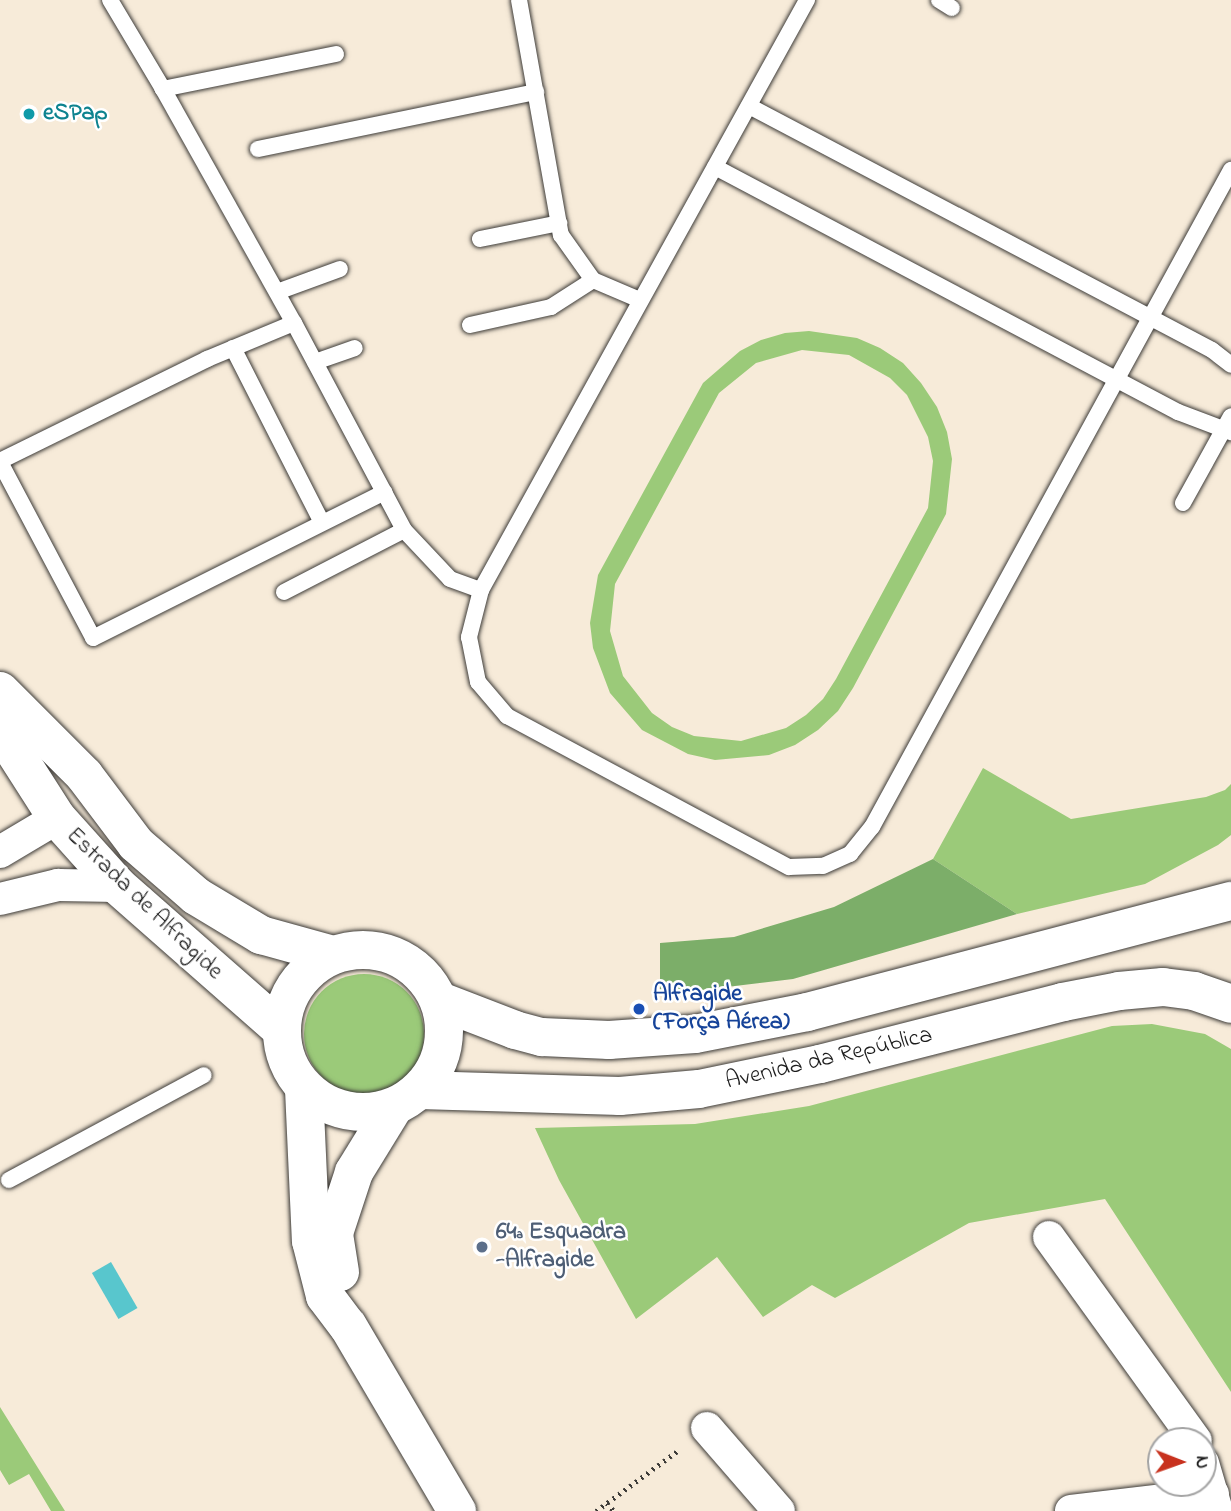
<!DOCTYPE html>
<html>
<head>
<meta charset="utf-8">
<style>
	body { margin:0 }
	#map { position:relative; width:1231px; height:1511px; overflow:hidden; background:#f7ebd9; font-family:"Indie Flower",sans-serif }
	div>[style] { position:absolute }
	.green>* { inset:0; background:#9bca79 }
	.round { border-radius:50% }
	.forest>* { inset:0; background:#7cae69 }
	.water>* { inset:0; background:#58c6cd; transform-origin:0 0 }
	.path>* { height:4.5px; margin-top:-2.25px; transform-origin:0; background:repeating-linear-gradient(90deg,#3d3b38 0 2px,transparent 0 7px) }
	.roads { filter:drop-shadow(0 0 2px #3d3b38) drop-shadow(0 0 2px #3d3b38) }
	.lane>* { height:16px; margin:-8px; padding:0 8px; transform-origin:8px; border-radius:8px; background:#fff }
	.street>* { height:32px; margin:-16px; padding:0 16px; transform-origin:16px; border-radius:16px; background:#fff }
	.secondary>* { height:38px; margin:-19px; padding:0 19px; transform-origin:19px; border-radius:19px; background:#fff }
	.secondary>.ring { margin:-19px; padding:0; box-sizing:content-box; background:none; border:38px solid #fff; border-radius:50% }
	.dots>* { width:19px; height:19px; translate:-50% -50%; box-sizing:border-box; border:4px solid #fff; border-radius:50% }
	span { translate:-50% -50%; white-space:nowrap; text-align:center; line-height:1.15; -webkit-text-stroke:5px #fff; paint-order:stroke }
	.culture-label { font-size:24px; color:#0d838f; font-weight:700 }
	.left { translate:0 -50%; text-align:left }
	.street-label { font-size:24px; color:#1c1c1c }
	.transit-label { font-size:24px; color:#164399; font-weight:700 }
	.service-label { font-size:24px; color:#4e5e75; font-weight:700 }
	.north { position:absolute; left:1147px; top:1427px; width:70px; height:70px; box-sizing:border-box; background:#fff; border:2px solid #a4a4a4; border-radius:50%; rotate:91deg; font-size:19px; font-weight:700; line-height:28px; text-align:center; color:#1c1c1c }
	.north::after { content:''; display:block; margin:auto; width:24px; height:32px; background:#c8321e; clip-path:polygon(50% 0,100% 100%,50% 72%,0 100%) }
</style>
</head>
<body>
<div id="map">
	<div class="green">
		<i style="clip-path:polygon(evenodd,809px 331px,857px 338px,880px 348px,903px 363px,921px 383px,937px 407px,947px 432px,952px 459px,946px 514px,853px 688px,838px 711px,818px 730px,795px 745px,769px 755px,715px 760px,688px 754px,642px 730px,610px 693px,593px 648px,590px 623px,598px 575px,703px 383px,740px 351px,761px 340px,785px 333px,809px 331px,802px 350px,849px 355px,890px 378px,907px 395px,928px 437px,933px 461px,928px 508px,836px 679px,823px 699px,806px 715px,786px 728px,741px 741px,694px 736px,672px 727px,652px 713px,623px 676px,610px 631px,615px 584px,719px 393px,756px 363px,802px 350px)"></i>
		<i style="clip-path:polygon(983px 768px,1071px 819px,1206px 797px,1225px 790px,1231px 784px,1231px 835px,1218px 845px,1145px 884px,1017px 914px,933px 859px)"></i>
		<i class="round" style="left:304px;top:974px;width:120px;height:120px"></i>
		<i style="clip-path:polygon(1152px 1024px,1205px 1034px,1231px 1049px,1231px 1392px,1105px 1199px,969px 1223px,835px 1298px,812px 1285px,763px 1317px,717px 1257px,636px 1319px,559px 1180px,535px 1128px,695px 1124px,809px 1106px,1112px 1026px)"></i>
		<i style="clip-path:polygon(0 1407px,38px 1468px,65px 1511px,51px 1511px,29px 1474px,9px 1485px,0 1470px)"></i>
	</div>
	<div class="forest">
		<i style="clip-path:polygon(933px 859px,1017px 914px,793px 979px,660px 995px,660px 943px,734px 937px,834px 907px)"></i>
	</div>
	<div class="water">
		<i style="left:111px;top:1262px;width:53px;height:22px;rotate:60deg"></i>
	</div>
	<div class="path">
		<i style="left:607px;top:1503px;width:11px;rotate:49deg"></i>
		<i style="left:596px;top:1511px;width:104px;rotate:-36.4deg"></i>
	</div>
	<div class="roads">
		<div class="lane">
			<i style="left:110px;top:0;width:104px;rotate:59.2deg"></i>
			<i style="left:519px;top:0;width:239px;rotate:79.9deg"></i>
			<i style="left:561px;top:235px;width:55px;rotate:54.6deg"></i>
			<i style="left:593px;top:280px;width:51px;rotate:23.1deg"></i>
			<i style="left:807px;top:0;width:674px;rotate:118.92deg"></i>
			<i style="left:481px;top:590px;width:49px;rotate:104.3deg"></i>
			<i style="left:469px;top:637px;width:46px;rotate:78.7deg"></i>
			<i style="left:478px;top:682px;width:45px;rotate:49.5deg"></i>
			<i style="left:507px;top:716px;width:320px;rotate:28.2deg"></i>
			<i style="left:789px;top:867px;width:34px;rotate:-2deg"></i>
			<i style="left:823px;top:866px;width:30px;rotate:-24deg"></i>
			<i style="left:850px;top:854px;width:35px;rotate:-51deg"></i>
			<i style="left:872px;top:827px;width:749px;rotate:-61.35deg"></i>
			<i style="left:939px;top:0;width:15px;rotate:32deg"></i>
			<i style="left:336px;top:54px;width:177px;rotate:168.6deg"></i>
			<i style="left:163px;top:89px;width:268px;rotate:60.8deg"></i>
			<i style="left:294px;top:323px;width:234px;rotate:62deg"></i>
			<i style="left:404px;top:530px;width:67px;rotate:46.8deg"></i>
			<i style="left:450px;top:579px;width:33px;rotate:20deg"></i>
			<i style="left:749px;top:106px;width:523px;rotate:27.79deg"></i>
			<i style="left:1212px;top:350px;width:24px;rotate:38deg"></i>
			<i style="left:258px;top:149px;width:284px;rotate:-11.6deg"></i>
			<i style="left:715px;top:167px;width:524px;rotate:27.89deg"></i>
			<i style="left:1178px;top:412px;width:57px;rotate:20.7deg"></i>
			<i style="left:480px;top:239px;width:81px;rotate:-11.4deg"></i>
			<i style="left:277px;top:292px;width:67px;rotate:-20.1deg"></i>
			<i style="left:470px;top:325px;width:83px;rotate:-12.5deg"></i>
			<i style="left:551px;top:307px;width:50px;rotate:-32.7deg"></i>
			<i style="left:233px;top:348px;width:196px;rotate:63deg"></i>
			<i style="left:315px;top:362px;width:42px;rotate:-19.3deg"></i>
			<i style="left:0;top:461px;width:231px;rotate:-26.2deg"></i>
			<i style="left:207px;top:359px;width:94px;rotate:-22.5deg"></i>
			<i style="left:0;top:462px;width:199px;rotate:62.1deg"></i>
			<i style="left:93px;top:638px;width:326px;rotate:-26.6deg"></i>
			<i style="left:1183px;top:503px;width:99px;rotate:-61.1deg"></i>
			<i style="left:284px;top:592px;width:135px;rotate:-27.3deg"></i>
			<i style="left:9px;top:1180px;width:221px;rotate:-28.3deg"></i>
		</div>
		<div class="street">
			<i style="left:0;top:852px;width:66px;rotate:-30.8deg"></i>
			<i style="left:0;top:899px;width:60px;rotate:-13.6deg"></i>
			<i style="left:58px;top:885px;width:60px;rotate:1deg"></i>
			<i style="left:1049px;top:1237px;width:251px;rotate:54.2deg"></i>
			<i style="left:707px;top:1428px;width:110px;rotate:49.1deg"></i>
			<i style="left:1203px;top:1463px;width:50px;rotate:73.7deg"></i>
			<i style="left:1071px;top:1511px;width:143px;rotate:-6.8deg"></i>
		</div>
		<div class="secondary">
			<i style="left:0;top:691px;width:119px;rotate:45deg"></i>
			<i style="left:84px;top:775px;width:86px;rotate:53deg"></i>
			<i style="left:136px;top:844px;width:79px;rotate:40.9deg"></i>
			<i style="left:196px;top:896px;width:76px;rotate:31deg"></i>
			<i style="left:261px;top:935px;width:75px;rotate:15.5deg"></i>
			<i style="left:0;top:729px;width:106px;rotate:57.4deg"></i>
			<i style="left:57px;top:818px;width:91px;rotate:48.1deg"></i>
			<i style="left:118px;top:886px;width:218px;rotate:41.3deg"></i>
			<i class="ring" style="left:282px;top:950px;width:124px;height:124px"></i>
			<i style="left:440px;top:1001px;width:80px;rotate:21.1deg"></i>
			<i style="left:515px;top:1030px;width:28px;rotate:15deg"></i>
			<i style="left:542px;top:1037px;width:67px;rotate:2.6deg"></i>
			<i style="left:609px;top:1040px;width:86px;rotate:-4deg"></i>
			<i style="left:695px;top:1034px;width:114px;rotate:-11.1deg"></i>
			<i style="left:807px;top:1012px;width:438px;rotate:-14.7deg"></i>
			<i style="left:304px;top:1089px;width:152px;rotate:87.4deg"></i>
			<i style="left:311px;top:1241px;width:57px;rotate:75.7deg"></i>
			<i style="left:325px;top:1296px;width:38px;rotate:53deg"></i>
			<i style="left:348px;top:1326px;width:215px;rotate:59.5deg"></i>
			<i style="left:420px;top:1090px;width:200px;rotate:1.7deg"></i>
			<i style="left:620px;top:1096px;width:79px;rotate:-5.1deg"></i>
			<i style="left:699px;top:1089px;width:124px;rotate:-11.7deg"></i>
			<i style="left:820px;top:1064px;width:251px;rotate:-14.3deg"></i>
			<i style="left:1063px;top:1002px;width:57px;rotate:-11.1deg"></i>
			<i style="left:1119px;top:991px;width:44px;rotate:-5.2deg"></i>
			<i style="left:1163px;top:987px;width:31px;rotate:7deg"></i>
			<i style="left:1194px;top:991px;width:39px;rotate:19deg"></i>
			<i style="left:340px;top:1272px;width:39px;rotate:-99deg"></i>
			<i style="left:334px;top:1233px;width:64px;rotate:-71.8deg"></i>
			<i style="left:354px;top:1172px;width:76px;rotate:-58.4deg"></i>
		</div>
	</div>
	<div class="dots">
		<i style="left:29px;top:114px;background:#0f9aa8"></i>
		<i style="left:639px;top:1009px;background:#1a4fb4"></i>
		<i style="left:482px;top:1247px;background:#5c6f8a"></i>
	</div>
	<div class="culture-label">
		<span class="left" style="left:43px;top:114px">eSPap</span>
	</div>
	<div class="street-label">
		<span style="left:144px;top:904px;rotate:44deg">Estrada de Alfragide</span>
		<span style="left:829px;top:1059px;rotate:-13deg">Avenida da República</span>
	</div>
	<div class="transit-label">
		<span class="left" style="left:653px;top:1009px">Alfragide<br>(Força Aérea)</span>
	</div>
	<div class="service-label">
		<span class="left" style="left:496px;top:1247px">64ª Esquadra<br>-Alfragide</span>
	</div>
	<div class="north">N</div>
</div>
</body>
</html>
